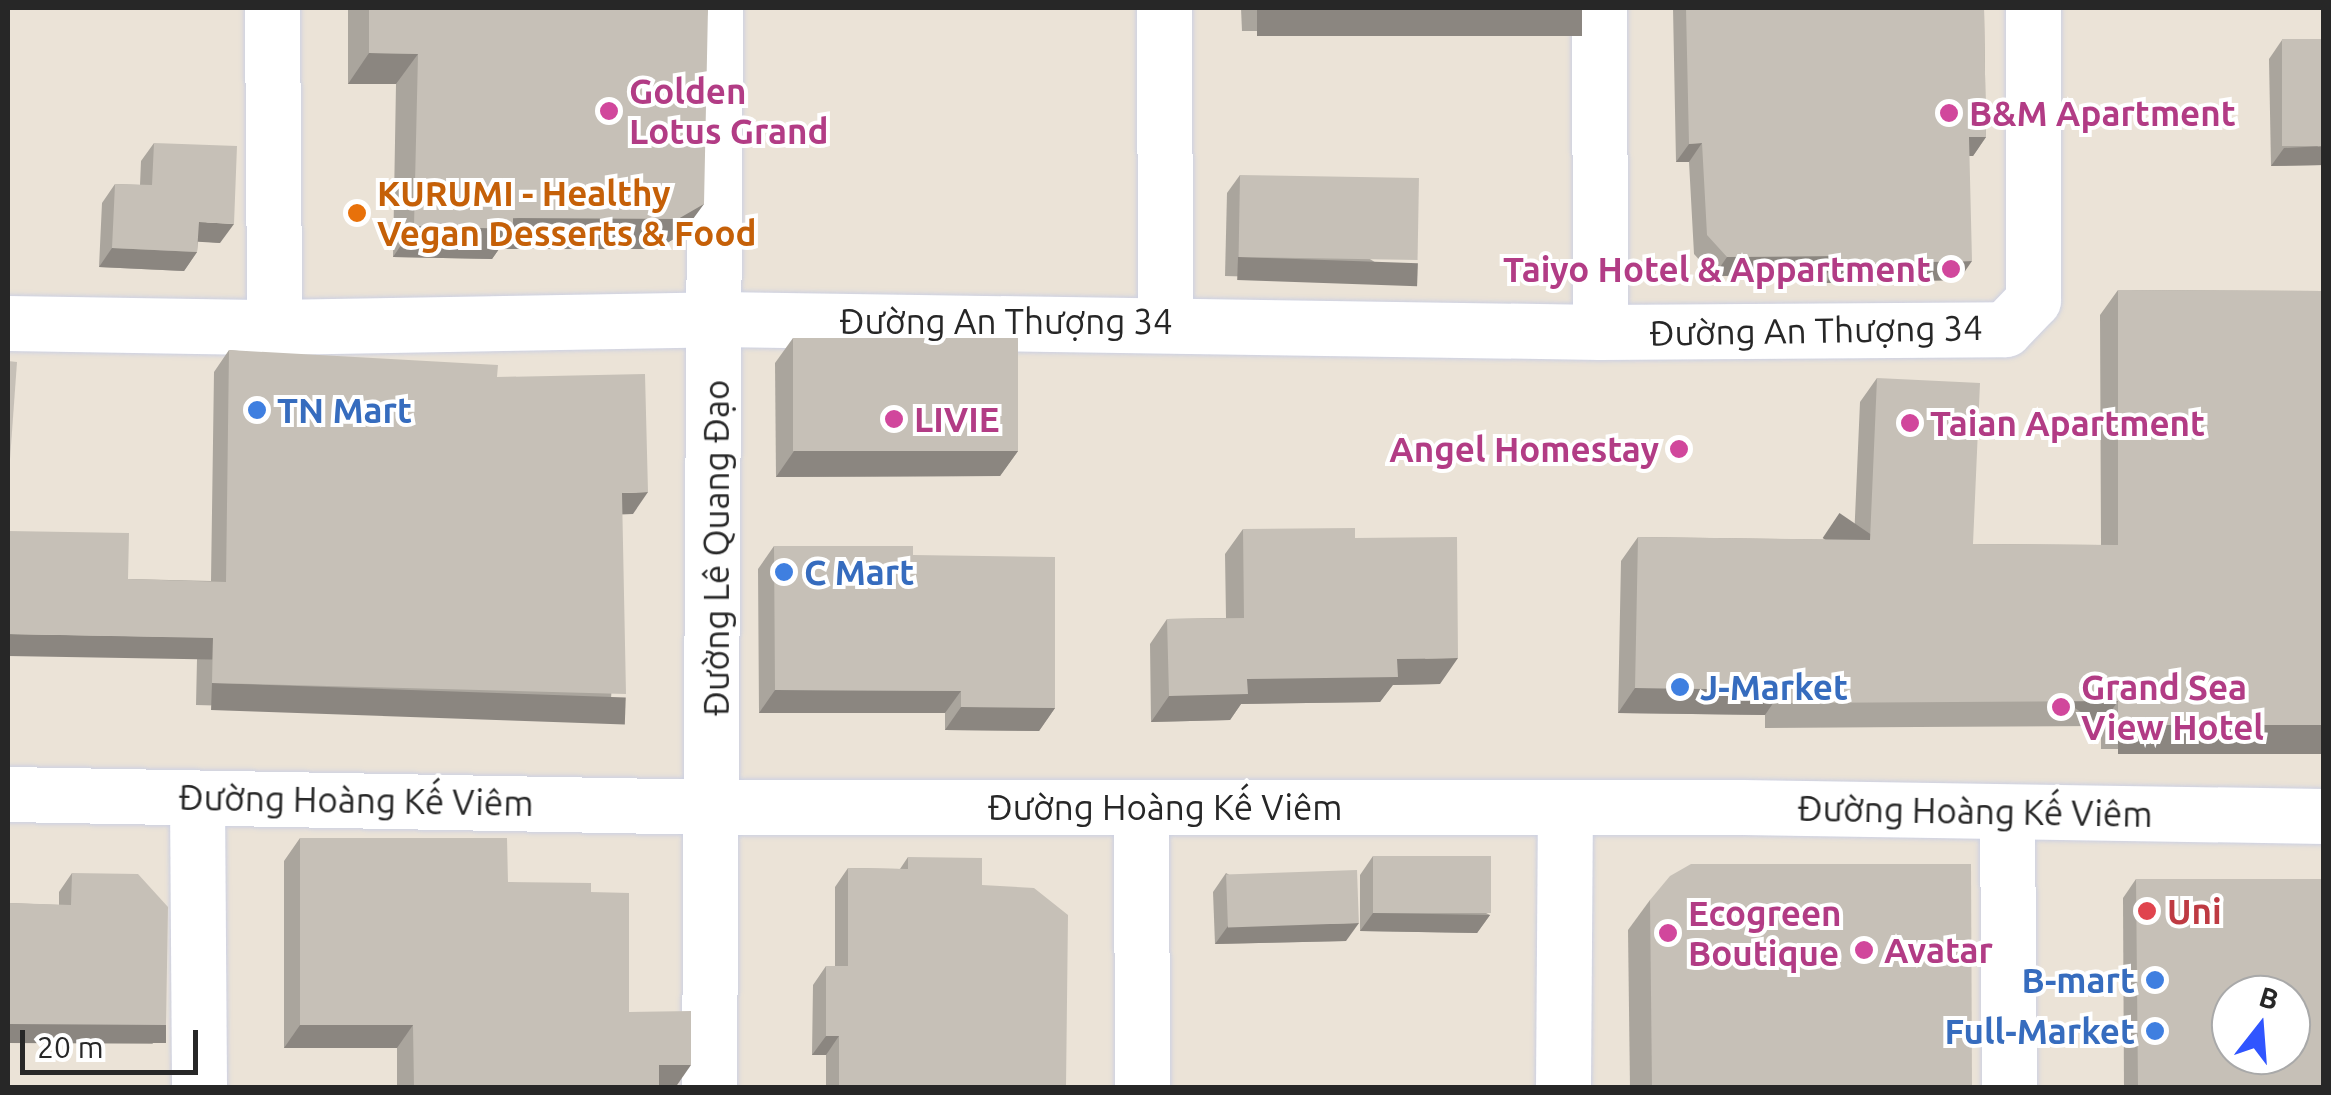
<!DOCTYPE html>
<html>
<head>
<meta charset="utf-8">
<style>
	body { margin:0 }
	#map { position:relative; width:2331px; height:1095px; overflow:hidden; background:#ebe3d7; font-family:Ubuntu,sans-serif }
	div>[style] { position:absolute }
	.roads { filter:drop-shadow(0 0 2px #ccd0e2) drop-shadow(0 0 2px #ccd0e2) }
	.street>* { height:55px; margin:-27.5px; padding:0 27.5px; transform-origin:27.5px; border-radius:27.5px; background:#fff }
	.wall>* { inset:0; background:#aaa59d }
	.shaded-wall>* { inset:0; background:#8b8680; transform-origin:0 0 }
	.building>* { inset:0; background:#c6c0b7; transform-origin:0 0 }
	.dots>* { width:28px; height:28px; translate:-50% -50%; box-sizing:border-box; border:5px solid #fff; border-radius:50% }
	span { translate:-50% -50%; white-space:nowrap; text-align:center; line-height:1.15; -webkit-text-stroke:8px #fff; paint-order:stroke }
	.hotel-label { font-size:35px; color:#b23c85; font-weight:700 }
	.left { translate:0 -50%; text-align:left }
	.right { translate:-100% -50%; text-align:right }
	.food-label { font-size:35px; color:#c56008; font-weight:700 }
	.street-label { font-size:35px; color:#272727 }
	.shop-label { font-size:35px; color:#366cbe; font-weight:700 }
	.health-label { font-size:35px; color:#be3a42; font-weight:700 }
	.frame { position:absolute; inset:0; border:10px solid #272727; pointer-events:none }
	.north { position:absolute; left:2211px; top:975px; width:100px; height:100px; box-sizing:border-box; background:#fff; border:2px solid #a9a9a9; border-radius:50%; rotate:17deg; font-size:28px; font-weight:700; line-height:40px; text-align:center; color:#272727 }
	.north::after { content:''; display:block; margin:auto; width:35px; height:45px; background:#3055ff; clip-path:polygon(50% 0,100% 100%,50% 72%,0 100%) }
	.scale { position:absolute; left:20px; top:1030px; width:178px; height:45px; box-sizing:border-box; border:5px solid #272727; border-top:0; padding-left:12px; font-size:30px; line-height:35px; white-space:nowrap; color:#272727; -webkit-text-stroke:8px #fff; paint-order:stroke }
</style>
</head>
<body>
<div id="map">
	<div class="roads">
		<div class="street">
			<i style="left:272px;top:8px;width:319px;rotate:89.6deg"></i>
			<i style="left:1164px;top:8px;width:314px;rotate:89.8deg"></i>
			<i style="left:1599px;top:8px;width:324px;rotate:89.8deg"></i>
			<i style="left:8px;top:323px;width:266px;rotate:0.9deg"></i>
			<i style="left:274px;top:327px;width:444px;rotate:-1deg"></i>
			<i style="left:718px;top:319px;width:882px;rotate:0.84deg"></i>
			<i style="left:1600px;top:332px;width:405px;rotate:-0.4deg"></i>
			<i style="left:2005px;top:329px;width:40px;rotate:-46deg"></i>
			<i style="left:2033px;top:300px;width:292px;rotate:-90deg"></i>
			<i style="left:8px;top:794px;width:706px;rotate:1.05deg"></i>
			<i style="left:714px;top:807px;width:1028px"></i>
			<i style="left:1742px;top:807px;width:582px;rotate:0.89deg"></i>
			<i style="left:197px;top:798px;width:290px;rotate:89.6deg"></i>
			<i style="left:1141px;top:807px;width:281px;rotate:89.8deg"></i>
			<i style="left:2007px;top:812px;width:276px;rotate:89.6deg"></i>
			<i style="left:709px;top:1088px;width:1080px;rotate:-89.68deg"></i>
			<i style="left:1563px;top:1088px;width:280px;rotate:-89.6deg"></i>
		</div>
	</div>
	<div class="wall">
		<i style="clip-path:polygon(348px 8px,708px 8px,682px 234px,657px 249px,499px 249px,492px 259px,393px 257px,396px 84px,348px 84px)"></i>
		<i style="clip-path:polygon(1241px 8px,1582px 8px,1582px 10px,1566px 31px,1242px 31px)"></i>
		<i style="clip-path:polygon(1673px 8px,1984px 8px,1986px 137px,1973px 156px,1969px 156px,1959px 280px,1826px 283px,1826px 275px,1714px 276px,1694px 254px,1689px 162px,1676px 162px)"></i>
		<i style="clip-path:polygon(2282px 40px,2324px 165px,2271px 166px,2269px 59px)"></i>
		<i style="clip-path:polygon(154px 143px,220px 243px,198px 241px,197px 252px,184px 271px,99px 267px,102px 203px,115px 184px,140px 185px,141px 161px)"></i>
		<i style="clip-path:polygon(1240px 175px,1404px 281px,1225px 276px,1227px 193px)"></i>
		<i style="clip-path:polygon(2118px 290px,2324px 291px,2324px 750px,2101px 749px,2101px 726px,1765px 728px,1765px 715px,1618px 713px,1621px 561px,1638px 537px,1854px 540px,1860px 402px,1877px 378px,1973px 544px,2101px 545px,2100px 315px)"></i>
		<i style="clip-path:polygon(793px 338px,1018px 451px,1000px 476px,776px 477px,775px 363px)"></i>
		<i style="clip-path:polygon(229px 350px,497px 377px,633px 514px,622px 514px,610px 716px,196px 705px,197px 659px,128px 579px,211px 581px,214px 372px)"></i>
		<i style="clip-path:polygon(1243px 529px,1355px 538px,1440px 684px,1392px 685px,1380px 702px,1241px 704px,1230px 720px,1151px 722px,1150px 644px,1167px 619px,1226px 618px,1225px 554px)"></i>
		<i style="clip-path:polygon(774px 546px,913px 555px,1055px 708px,1039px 731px,945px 730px,945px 713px,759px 713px,758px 569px)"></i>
		<i style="clip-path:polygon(300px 838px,508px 882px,591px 892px,629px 1012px,675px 1088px,397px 1088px,397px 1048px,284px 1048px,284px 861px)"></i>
		<i style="clip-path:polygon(1373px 856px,1490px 915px,1477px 933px,1360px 931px,1360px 875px)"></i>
		<i style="clip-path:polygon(908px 857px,982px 885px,1066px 1088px,826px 1088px,826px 1055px,812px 1055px,813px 985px,826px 966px,835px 966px,835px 887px,848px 868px,900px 869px)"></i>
		<i style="clip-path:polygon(72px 873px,153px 1044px,8px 1043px,8px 903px,59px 905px,59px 892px)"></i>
		<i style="clip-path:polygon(1226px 873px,1346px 941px,1215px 944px,1213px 892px)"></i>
		<i style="clip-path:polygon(2136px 879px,2324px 1088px,2124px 1088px,2123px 898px)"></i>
		<i style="clip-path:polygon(1650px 900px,1972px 1088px,1630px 1088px,1628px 930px)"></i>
	</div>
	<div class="shaded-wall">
		<i style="left:1257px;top:10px;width:325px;height:26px"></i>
		<i style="clip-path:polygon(369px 53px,418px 54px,396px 84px,348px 84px)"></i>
		<i style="clip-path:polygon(1969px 137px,1986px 137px,1973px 156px,1956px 156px)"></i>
		<i style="clip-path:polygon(1702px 143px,1689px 162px,1676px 162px,1689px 144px)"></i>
		<i style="clip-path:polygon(2324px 146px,2324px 165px,2271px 166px,2284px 148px)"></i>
		<i style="clip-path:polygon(704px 204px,682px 234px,657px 249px,499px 249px,492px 259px,393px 257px,414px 226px)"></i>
		<i style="clip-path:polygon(199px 222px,234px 224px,220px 243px,185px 241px)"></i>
		<i style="clip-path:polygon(112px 248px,197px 252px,184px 271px,99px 267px)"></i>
		<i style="clip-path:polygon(1839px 256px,1826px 275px,1714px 276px,1727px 257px)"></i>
		<i style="left:1238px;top:257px;width:180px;height:23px;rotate:2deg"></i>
		<i style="clip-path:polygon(1972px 261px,1959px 280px,1826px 283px,1839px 264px)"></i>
		<i style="clip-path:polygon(794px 451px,1018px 451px,1000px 476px,776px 477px)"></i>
		<i style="clip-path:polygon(648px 492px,633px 514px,607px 515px,622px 493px)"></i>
		<i style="left:8px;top:634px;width:205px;height:22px;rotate:1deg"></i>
		<i style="clip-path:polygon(1458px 658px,1440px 684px,1393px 685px,1380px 702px,1241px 704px,1230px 720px,1151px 722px,1169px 696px,1247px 679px,1397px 659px)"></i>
		<i style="left:212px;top:683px;width:414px;height:27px;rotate:2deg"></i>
		<i style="clip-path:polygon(1635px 688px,1782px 690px,1765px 715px,1618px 713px)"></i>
		<i style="clip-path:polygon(775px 690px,961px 691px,945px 713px,759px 713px)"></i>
		<i style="left:2118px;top:701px;width:30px;height:336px;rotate:124deg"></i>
		<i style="clip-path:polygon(961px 707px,1055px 708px,1039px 731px,945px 730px)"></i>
		<i style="left:2118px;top:725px;width:206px;height:29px"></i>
		<i style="clip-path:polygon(1373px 913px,1490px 915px,1477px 933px,1360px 931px)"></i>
		<i style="clip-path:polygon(1359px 923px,1346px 941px,1215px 944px,1228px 926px)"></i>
		<i style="left:8px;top:1024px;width:158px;height:19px"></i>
		<i style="clip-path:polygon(300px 1025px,413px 1025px,397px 1048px,284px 1048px)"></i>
		<i style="clip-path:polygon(826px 1036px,839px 1036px,826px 1055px,812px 1055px)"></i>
		<i style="clip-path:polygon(659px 1065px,691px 1065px,675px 1088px,644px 1088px)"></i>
	</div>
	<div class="building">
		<i style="clip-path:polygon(369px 8px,708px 8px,704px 204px,678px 219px,513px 218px,513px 229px,414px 226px,418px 54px,369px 53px)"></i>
		<i style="left:1257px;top:8px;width:325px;height:2px"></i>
		<i style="clip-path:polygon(1686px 8px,1984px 8px,1986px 137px,1969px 137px,1972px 261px,1839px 264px,1839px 256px,1727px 257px,1707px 235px,1702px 143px,1689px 144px)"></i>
		<i style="left:2324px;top:39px;width:107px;height:42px;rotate:90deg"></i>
		<i style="clip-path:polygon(154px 143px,237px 146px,234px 224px,199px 222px,197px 252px,112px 248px,115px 184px,152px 185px)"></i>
		<i style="left:1240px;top:175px;width:179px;height:82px;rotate:1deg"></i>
		<i style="clip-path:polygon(2118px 290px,2324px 291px,2324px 725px,2118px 725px,2118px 701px,1782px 703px,1782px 690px,1635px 688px,1638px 537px,1870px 540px,1877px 378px,1980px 383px,1973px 544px,2118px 545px)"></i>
		<i style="left:793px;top:338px;width:225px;height:113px"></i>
		<i style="clip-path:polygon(229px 350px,498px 365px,497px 377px,645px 374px,648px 492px,622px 493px,626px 694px,212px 683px,213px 638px,8px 634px,8px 531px,129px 533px,128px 579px,226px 582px)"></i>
		<i style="clip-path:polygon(8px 361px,17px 362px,8px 487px)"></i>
		<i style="clip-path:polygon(1355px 528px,1355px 538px,1457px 537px,1458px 658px,1397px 659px,1398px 677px,1247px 679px,1248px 694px,1169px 696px,1167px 619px,1244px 618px,1243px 529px)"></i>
		<i style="clip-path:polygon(774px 546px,913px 546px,913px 555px,1055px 557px,1055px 708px,961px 707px,961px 691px,775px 690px)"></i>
		<i style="clip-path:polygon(300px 838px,507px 838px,508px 882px,591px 883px,591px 892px,629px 893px,629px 1012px,691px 1011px,691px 1065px,659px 1065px,659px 1088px,414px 1088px,413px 1025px,300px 1025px)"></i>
		<i style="left:1373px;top:856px;width:118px;height:57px"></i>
		<i style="clip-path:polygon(908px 857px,982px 858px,982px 885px,1034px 888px,1068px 915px,1066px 1088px,839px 1088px,839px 1036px,826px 1036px,826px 966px,848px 966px,848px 868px,908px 869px)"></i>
		<i style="clip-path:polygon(1691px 864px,1971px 864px,1972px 1088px,1652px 1088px,1650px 900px,1670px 876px)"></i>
		<i style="left:1357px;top:870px;width:53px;height:131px;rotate:88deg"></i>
		<i style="clip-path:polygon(72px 873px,138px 874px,168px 907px,166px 1025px,8px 1024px,8px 903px,71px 905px)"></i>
		<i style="clip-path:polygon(evenodd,2136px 879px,2324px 879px,2324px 1088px,2138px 1088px,2136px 879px,2231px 995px,2291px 995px,2291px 1055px,2231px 1055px,2231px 995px)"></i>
	</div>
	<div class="dots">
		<i style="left:609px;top:111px;background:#d1479c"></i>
		<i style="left:1949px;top:113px;background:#d1479c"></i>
		<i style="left:357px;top:213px;background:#e8710a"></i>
		<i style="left:1951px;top:269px;background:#d1479c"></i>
		<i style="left:257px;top:410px;background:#3f7fe0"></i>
		<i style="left:894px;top:419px;background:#d1479c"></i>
		<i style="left:1910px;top:423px;background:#d1479c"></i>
		<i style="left:1679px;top:449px;background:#d1479c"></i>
		<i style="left:784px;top:572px;background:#3f7fe0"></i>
		<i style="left:1680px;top:687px;background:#3f7fe0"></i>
		<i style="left:2061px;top:707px;background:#d1479c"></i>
		<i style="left:2147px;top:911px;background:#e0444e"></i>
		<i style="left:1668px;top:933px;background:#d1479c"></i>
		<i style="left:1864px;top:950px;background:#d1479c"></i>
		<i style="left:2155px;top:980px;background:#3f7fe0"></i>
		<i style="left:2155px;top:1031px;background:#3f7fe0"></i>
	</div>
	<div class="hotel-label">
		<span class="left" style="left:629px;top:111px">Golden<br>Lotus Grand</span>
		<span class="left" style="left:1969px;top:113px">B&amp;M Apartment</span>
		<span class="right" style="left:1931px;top:269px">Taiyo Hotel &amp; Appartment</span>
		<span class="left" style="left:914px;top:419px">LIVIE</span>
		<span class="left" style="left:1930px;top:423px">Taian Apartment</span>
		<span class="right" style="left:1659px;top:449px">Angel Homestay</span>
		<span class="left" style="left:2081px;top:707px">Grand Sea<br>View Hotel</span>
		<span class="left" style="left:1688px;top:933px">Ecogreen<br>Boutique</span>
		<span class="left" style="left:1884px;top:950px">Avatar</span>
	</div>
	<div class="food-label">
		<span class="left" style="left:377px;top:213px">KURUMI - Healthy<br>Vegan Desserts &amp; Food</span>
	</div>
	<div class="street-label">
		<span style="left:1006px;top:321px">Đường An Thượng 34</span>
		<span style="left:1816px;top:330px;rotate:-1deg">Đường An Thượng 34</span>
		<span style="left:716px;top:548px;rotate:-90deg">Đường Lê Quang Đạo</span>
		<span style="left:356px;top:800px;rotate:1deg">Đường Hoàng Kế Viêm</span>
		<span style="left:1165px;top:807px">Đường Hoàng Kế Viêm</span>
		<span style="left:1975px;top:811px;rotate:1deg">Đường Hoàng Kế Viêm</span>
	</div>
	<div class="shop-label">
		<span class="left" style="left:277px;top:410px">TN Mart</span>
		<span class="left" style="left:804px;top:572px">C Mart</span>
		<span class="left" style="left:1700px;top:687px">J-Market</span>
		<span class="right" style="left:2135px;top:980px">B-mart</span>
		<span class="right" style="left:2135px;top:1031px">Full-Market</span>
	</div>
	<div class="health-label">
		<span class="left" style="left:2167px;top:911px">Uni</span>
	</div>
	<div class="frame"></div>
	<div class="north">B</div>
	<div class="scale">20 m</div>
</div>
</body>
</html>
